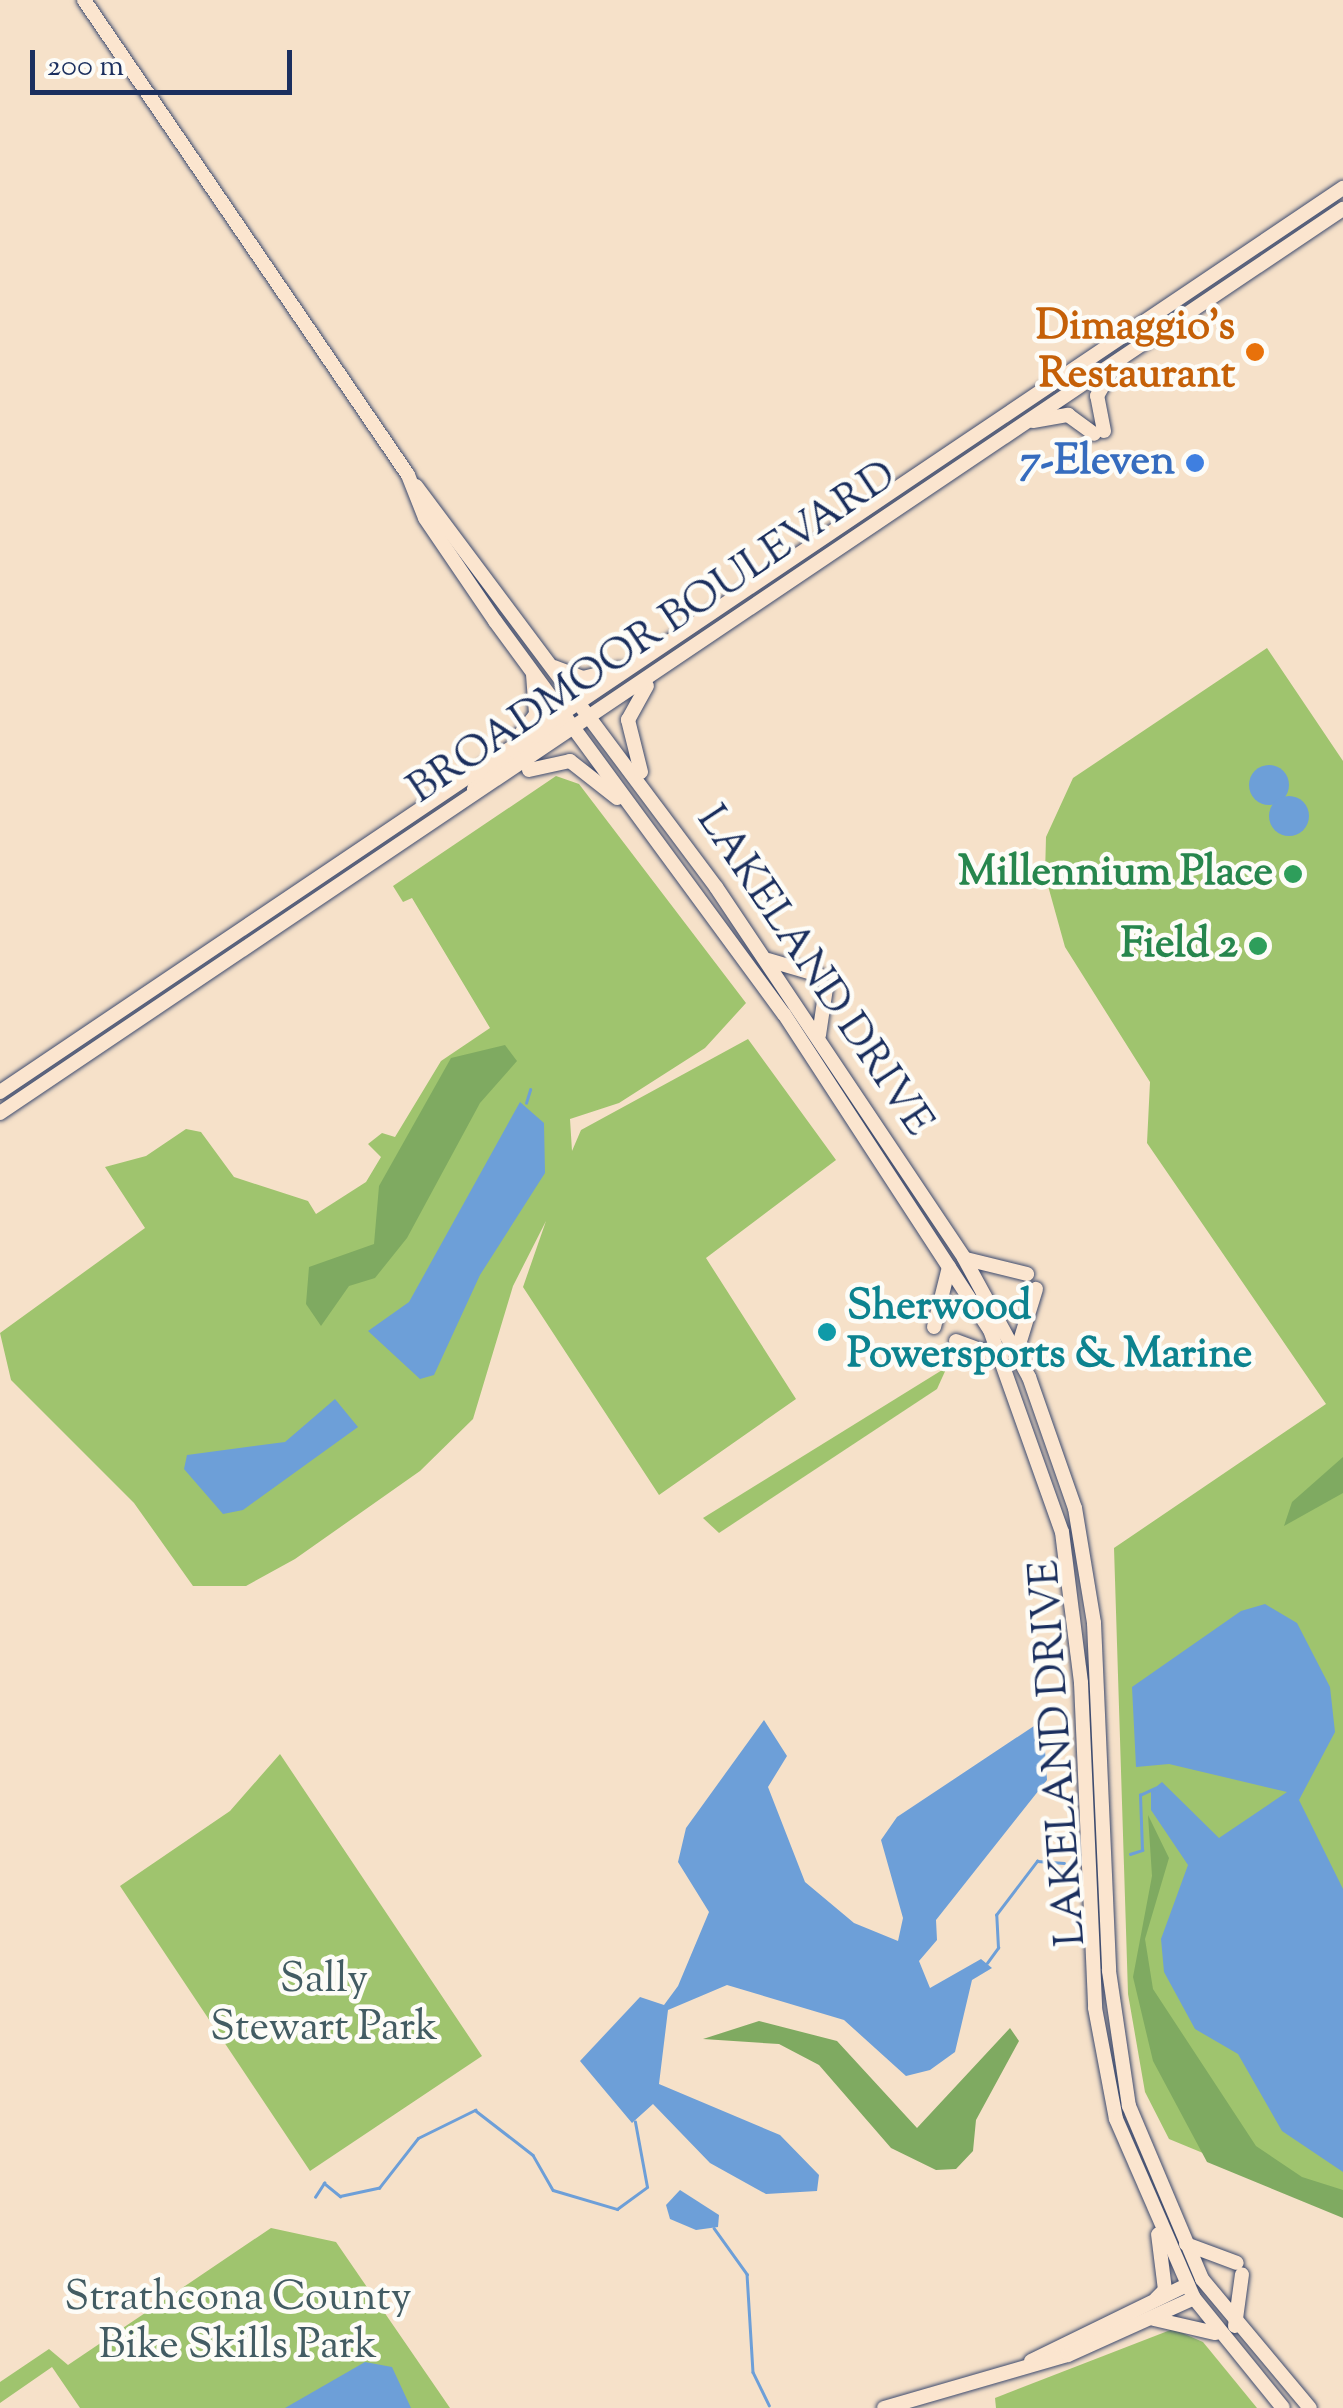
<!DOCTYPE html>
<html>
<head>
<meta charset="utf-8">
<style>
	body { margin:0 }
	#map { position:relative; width:1343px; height:2408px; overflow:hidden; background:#f6e1c9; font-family:"Sorts Mill Goudy",serif }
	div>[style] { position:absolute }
	.green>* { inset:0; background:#9fc46e }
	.forest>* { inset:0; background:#7faa61 }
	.water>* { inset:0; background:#6d9fd8 }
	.round { border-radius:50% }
	.stream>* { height:2.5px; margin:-1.25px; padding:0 1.25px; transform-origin:1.25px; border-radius:1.25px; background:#6d9fd8 }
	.roads { filter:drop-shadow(0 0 2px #3c4a6e) drop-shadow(0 0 2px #3c4a6e) }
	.secondary>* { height:14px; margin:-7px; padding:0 7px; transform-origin:7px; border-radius:7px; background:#fbe5cf }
	.dots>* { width:28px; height:28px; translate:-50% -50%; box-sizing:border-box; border:5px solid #fdfcf7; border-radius:50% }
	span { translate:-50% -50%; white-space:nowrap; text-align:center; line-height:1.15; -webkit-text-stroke:9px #fdfcf7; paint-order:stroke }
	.food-label { font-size:42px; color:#c56008; font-weight:700 }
	.right { translate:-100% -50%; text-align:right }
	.shop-label { font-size:42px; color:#366cbe; font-weight:700 }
	.street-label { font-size:42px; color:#1b2f5e }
	.leisure-label { font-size:42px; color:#27864d; font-weight:700 }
	.culture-label { font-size:42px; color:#0d838f; font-weight:700 }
	.left { translate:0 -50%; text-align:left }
	.park-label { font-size:42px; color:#435c63 }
	.scale { position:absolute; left:30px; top:50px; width:262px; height:45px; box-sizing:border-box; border:5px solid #1b2f5e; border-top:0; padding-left:12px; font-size:30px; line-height:35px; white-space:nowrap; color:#1b2f5e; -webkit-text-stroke:8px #fdfcf7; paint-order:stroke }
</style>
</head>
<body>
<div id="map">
	<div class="green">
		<i style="clip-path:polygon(1267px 648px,1343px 761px,1343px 2211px,1169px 2139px,1145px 2092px,1128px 1994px,1114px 1548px,1326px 1404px,1147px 1143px,1150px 1082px,1065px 947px,1045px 875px,1046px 837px,1073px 778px)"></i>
		<i style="clip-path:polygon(556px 776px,579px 784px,746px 1003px,705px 1048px,619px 1103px,570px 1119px,572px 1151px,581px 1130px,748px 1039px,836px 1160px,706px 1258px,796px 1399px,659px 1495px,523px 1287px,546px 1221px,513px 1286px,473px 1419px,420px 1471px,295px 1559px,246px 1586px,193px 1586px,134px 1503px,11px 1380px,0 1333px,145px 1228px,105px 1167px,146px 1156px,186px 1129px,201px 1132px,234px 1177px,308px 1201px,316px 1214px,366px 1182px,381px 1157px,368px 1144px,382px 1133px,395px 1137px,441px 1061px,490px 1028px,412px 898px,403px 902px,393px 886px)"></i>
		<i style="clip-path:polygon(947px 1367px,937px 1389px,719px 1533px,703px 1518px)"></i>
		<i style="clip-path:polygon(280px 1754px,482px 2056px,310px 2171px,120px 1886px,230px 1811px)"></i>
		<i style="clip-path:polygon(271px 2228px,336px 2242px,450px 2408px,80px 2408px,52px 2367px,0 2403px,0 2382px,49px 2349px,68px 2365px)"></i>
		<i style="clip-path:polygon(1173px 2329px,1203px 2342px,1257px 2408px,996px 2408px,995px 2398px)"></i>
	</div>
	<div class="forest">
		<i style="clip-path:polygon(505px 1045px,517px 1061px,480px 1103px,407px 1238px,375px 1278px,349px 1286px,321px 1326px,306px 1304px,309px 1267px,374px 1244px,379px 1186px,451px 1058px)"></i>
		<i style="clip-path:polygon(1343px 1457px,1343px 1493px,1284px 1526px,1292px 1502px)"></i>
		<i style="clip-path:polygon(1148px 1815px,1169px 1858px,1145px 1939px,1153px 1989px,1256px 2146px,1302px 2177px,1343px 2190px,1343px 2218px,1207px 2162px,1153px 2061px,1133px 1977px,1152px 1876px)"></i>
		<i style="clip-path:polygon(759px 2021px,837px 2041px,917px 2128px,1010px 2028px,1019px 2041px,976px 2120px,973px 2151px,956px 2169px,936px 2170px,891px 2148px,819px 2065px,779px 2044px,703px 2039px)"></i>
	</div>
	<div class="water">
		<i class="round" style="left:1249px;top:765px;width:40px;height:40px"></i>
		<i class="round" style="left:1269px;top:796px;width:40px;height:40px"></i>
		<i style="clip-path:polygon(520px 1102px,544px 1123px,545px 1173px,480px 1275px,434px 1375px,420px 1379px,368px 1331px,409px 1302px)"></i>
		<i style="clip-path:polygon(335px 1399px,358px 1427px,243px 1510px,223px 1514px,184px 1469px,187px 1455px,285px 1442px)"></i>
		<i style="clip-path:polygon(1265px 1604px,1297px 1623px,1330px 1687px,1335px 1732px,1299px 1800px,1343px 1889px,1343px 2172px,1282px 2131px,1238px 2054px,1195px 2029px,1164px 1972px,1161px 1939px,1188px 1865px,1151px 1810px,1151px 1791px,1162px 1782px,1219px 1838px,1287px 1792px,1169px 1764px,1136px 1767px,1132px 1687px,1241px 1611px)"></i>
		<i style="clip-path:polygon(764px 1720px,787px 1756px,768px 1787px,805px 1882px,854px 1923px,898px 1941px,903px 1918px,881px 1840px,897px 1817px,1043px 1720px,1047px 1780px,936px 1920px,937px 1940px,919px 1961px,930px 1988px,981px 1959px,992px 1968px,972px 1980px,955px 2052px,930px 2070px,906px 2076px,844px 2020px,727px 1985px,668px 2010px,659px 2084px,780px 2135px,819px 2175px,817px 2191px,766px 2194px,710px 2163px,653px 2104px,632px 2123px,580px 2061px,640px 1997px,664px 2005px,678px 1986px,709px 1912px,678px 1862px,686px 1828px)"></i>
		<i style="clip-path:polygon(680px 2190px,719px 2215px,718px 2227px,696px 2230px,670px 2219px,666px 2205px)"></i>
		<i style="clip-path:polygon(365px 2362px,392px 2367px,411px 2408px,285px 2408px)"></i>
	</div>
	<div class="stream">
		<i style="left:526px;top:1103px;width:14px;rotate:-73deg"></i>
		<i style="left:1130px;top:1854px;width:13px;rotate:-18deg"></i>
		<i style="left:1142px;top:1850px;width:55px;rotate:-92.1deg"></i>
		<i style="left:1140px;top:1795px;width:17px;rotate:-25deg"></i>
		<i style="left:987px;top:1963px;width:19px;rotate:-54deg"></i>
		<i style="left:998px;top:1948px;width:33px;rotate:-93deg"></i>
		<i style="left:996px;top:1915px;width:68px;rotate:-52.8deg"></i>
		<i style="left:1037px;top:1861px;width:27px;rotate:4deg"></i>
		<i style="left:315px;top:2197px;width:17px;rotate:-57deg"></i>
		<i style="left:324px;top:2183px;width:21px;rotate:39deg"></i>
		<i style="left:340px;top:2196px;width:40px;rotate:-12deg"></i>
		<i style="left:379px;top:2188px;width:63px;rotate:-52deg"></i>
		<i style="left:418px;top:2138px;width:64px;rotate:-26.2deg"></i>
		<i style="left:475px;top:2110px;width:73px;rotate:37.8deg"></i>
		<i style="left:533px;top:2155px;width:40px;rotate:60.3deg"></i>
		<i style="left:553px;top:2190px;width:67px;rotate:16.5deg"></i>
		<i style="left:617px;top:2209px;width:37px;rotate:-36deg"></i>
		<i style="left:647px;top:2187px;width:66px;rotate:-100.5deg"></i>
		<i style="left:714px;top:2228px;width:57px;rotate:54.3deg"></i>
		<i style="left:747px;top:2274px;width:98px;rotate:86.5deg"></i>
		<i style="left:753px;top:2372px;width:37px;rotate:64deg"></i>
	</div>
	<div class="roads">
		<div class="secondary">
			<i style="left:84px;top:0;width:575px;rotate:55.7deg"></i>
			<i style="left:408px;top:475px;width:46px;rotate:68.4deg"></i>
			<i style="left:425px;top:518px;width:125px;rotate:55.8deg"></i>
			<i style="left:495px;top:621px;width:488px;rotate:53.7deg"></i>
			<i style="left:784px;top:1014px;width:377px;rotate:56.9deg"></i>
			<i style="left:990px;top:1330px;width:214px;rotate:70.4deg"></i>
			<i style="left:1062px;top:1532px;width:152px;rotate:82.8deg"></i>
			<i style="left:1081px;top:1683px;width:325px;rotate:87.5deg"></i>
			<i style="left:1095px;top:2008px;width:113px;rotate:79.3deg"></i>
			<i style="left:1116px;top:2119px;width:195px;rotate:66.5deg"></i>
			<i style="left:1194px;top:2298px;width:141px;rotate:51deg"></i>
			<i style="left:1033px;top:421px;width:36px;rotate:-10deg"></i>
			<i style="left:1068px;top:415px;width:32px;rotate:36deg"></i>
			<i style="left:1104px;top:431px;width:36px;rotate:-101deg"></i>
			<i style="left:1097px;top:396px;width:34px;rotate:-60deg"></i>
			<i style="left:416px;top:486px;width:501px;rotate:53.2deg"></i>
			<i style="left:716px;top:887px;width:446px;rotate:56.2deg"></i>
			<i style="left:964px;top:1258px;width:136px;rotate:61.4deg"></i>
			<i style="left:1029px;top:1377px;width:139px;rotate:70.7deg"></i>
			<i style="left:1075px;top:1508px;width:117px;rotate:80.6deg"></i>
			<i style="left:1094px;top:1623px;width:348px;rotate:87.5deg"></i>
			<i style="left:1109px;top:1971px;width:136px;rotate:81.6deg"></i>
			<i style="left:1129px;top:2106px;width:188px;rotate:67.1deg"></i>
			<i style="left:1202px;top:2279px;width:168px;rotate:50.1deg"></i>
			<i style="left:554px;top:667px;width:31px;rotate:21deg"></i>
			<i style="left:583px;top:678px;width:37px;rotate:-14deg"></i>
			<i style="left:519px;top:736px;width:28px;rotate:-52deg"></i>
			<i style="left:536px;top:714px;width:40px;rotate:-94.3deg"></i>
			<i style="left:529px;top:770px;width:42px;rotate:-12.4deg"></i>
			<i style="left:570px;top:761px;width:60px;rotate:38.2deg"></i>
			<i style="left:641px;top:772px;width:54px;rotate:-104deg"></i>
			<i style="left:628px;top:720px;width:39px;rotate:-61deg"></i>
			<i style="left:474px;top:789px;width:114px;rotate:-36.1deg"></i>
			<i style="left:768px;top:960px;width:53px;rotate:16.4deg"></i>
			<i style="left:819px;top:1035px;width:48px;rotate:-81.5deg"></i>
			<i style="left:0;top:1092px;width:1619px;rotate:-33.95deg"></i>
			<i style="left:0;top:1113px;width:1619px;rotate:-33.95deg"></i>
			<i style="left:966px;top:1259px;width:63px;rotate:13.8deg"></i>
			<i style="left:934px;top:1327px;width:62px;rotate:-76deg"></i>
			<i style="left:956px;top:1341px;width:49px;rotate:20.3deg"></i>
			<i style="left:1017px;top:1351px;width:65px;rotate:-73deg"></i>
			<i style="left:1186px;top:2244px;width:54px;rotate:20.4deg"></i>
			<i style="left:1156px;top:2299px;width:13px;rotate:-45deg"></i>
			<i style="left:1165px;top:2290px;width:56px;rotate:-97.1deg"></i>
			<i style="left:1154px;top:2319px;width:63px;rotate:12.9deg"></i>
			<i style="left:1235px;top:2326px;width:52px;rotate:-82.3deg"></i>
			<i style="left:1031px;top:2361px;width:174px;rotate:-26deg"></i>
			<i style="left:884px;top:2408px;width:191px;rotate:-16.1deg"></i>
			<i style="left:1068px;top:2355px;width:138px;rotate:-24.3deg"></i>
		</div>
	</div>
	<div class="dots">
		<i style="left:1255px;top:352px;background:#e8710a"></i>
		<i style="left:1195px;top:463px;background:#3f7fe0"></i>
		<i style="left:1293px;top:874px;background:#2e9e5b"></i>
		<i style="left:1258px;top:946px;background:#2e9e5b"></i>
		<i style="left:827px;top:1332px;background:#0f9aa8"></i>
	</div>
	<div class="food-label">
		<span class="right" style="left:1235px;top:352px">Dimaggio's<br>Restaurant</span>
	</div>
	<div class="shop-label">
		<span class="right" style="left:1175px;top:463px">7-Eleven</span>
	</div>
	<div class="street-label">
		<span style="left:653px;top:634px;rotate:-34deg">BROADMOOR BOULEVARD</span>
		<span style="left:813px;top:972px;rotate:56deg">LAKELAND DRIVE</span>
		<span style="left:1060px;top:1753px;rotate:-94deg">LAKELAND DRIVE</span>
	</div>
	<div class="leisure-label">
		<span class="right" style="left:1273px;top:874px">Millennium Place</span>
		<span class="right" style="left:1238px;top:946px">Field 2</span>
	</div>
	<div class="culture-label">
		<span class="left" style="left:847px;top:1332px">Sherwood<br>Powersports &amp; Marine</span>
	</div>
	<div class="park-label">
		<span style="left:324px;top:2005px">Sally<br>Stewart Park</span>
		<span style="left:238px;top:2323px">Strathcona County<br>Bike Skills Park</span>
	</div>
	<div class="scale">200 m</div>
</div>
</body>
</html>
